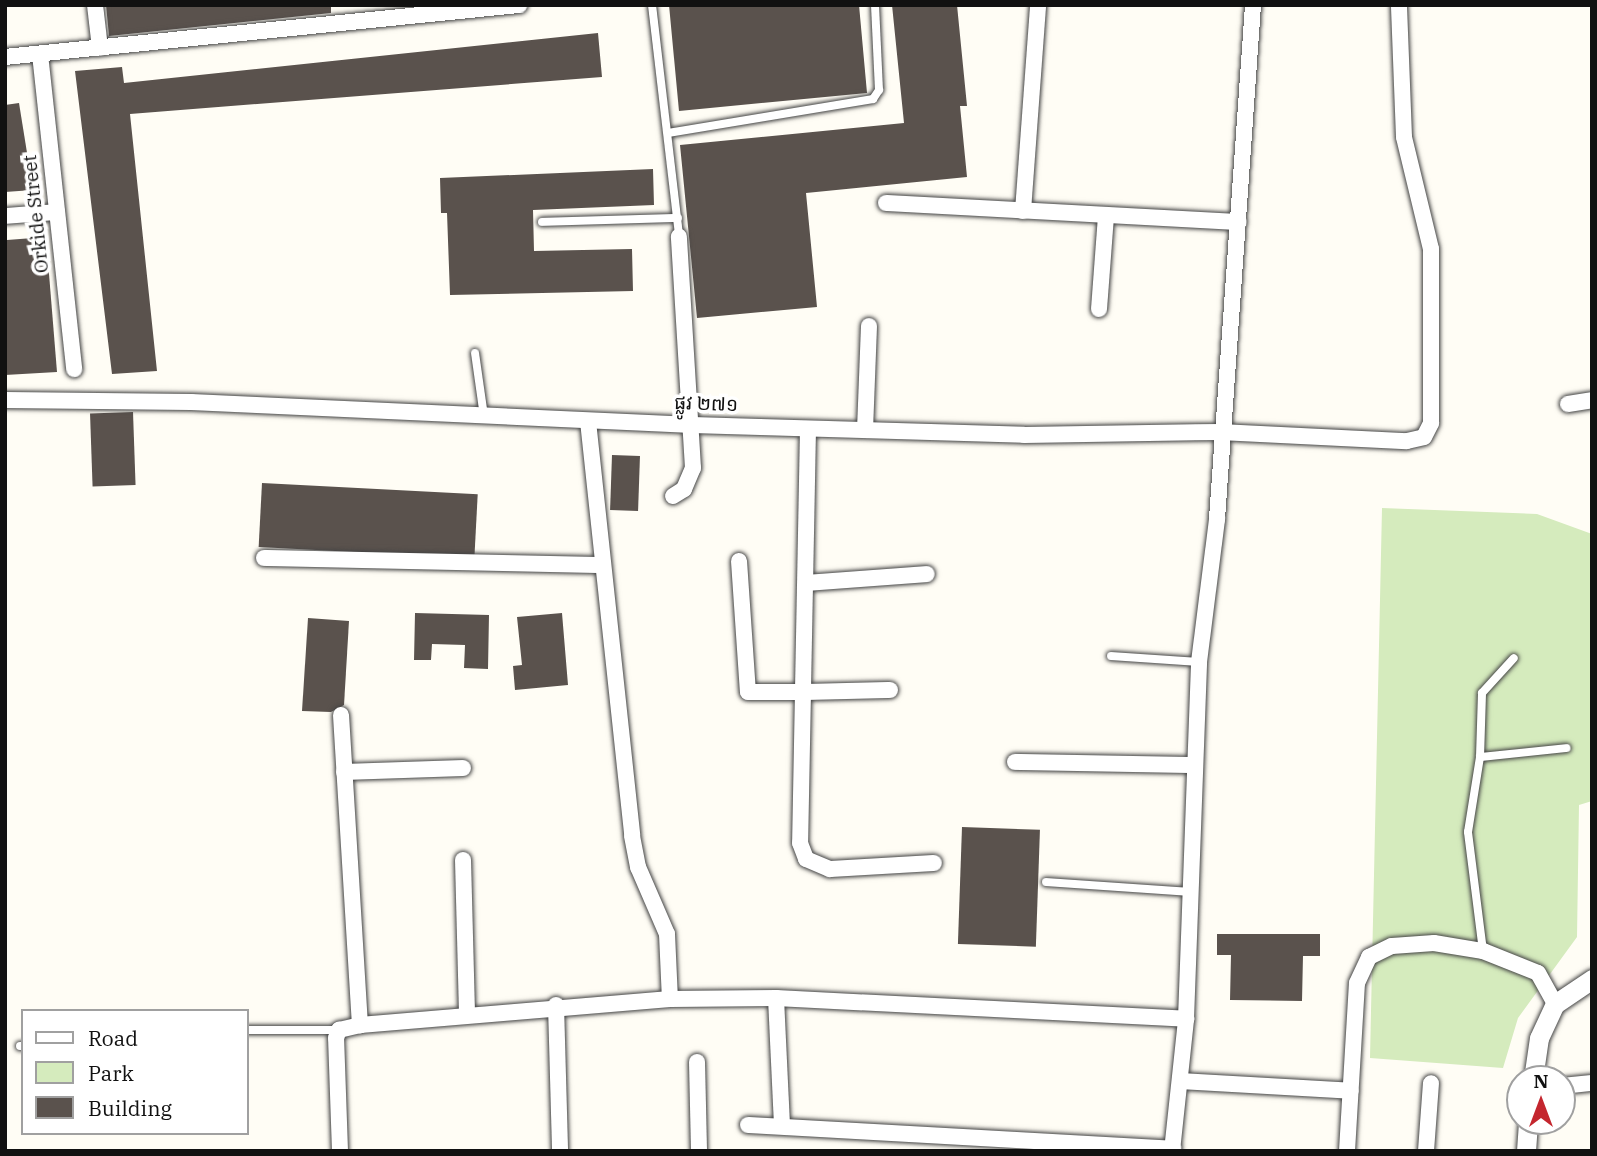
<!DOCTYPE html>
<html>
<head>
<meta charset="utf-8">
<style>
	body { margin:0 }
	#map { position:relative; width:1597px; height:1156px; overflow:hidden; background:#fffdf5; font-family:"IBM Plex Serif","Noto Sans Khmer",serif }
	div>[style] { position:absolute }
	.green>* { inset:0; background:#d5ebbd }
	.building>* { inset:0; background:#5a524d; transform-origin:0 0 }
	.roads { filter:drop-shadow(0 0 2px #444) drop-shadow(0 0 2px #444) }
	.service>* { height:8px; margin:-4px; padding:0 4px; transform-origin:4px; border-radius:4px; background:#fff }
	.minor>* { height:16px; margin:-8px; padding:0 8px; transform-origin:8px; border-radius:8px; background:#fff }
	.tertiary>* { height:19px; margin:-9.5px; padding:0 9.5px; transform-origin:9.5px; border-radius:9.5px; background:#fff }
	span { translate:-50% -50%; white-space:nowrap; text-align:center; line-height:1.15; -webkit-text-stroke:7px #fff; paint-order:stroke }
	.street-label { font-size:19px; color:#111 }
	.frame { position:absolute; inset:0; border:7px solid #111; pointer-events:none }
	.legend { position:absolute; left:21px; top:1009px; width:228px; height:126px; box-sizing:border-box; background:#fff; border:2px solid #a0a0a0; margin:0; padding:9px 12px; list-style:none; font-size:21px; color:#111 }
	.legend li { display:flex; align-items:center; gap:14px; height:35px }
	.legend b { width:35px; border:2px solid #a0a0a0 }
	.north { position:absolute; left:1506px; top:1065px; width:70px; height:70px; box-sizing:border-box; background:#fff; border:2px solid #a0a0a0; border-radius:50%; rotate:0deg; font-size:19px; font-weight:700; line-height:28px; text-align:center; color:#111 }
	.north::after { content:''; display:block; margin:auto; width:24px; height:32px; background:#c4262e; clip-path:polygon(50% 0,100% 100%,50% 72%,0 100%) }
</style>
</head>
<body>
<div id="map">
	<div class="green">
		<i style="clip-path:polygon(1382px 508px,1537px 514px,1592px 534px,1592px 801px,1579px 805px,1577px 937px,1518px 1018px,1503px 1068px,1370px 1058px)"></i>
	</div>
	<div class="building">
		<i style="clip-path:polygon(106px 5px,331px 5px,331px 13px,109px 36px)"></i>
		<i style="clip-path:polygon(669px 5px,859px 5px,867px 93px,679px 111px)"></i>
		<i style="clip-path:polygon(892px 5px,957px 5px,967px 106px,960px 106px,967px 177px,806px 193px,817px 307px,697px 318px,680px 145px,904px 123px)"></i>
		<i style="clip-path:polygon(598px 33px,602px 77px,130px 114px,157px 371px,112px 374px,75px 71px,122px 67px,124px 83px)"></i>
		<i style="clip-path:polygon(19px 103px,33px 190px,5px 192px,5px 105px)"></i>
		<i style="clip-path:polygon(653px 169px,654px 205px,533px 210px,534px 251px,632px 249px,633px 291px,450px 295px,447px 213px,441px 213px,440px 178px)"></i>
		<i style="clip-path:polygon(46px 237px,57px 372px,5px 375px,5px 246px,7px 240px)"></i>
		<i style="left:133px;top:412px;width:73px;height:43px;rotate:88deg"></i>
		<i style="left:612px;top:455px;width:28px;height:55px;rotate:2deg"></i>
		<i style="left:262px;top:483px;width:216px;height:64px;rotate:3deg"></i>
		<i style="clip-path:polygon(415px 613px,489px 615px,488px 669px,464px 668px,465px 645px,432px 644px,431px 660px,414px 660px)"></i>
		<i style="clip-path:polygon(562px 613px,568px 685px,515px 690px,513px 666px,522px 665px,517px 617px)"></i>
		<i style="clip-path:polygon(308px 618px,349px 621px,344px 705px,331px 712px,302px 711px)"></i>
		<i style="left:962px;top:827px;width:78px;height:117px;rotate:2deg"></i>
		<i style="clip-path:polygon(1217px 934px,1320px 934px,1320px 956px,1303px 956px,1302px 1001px,1230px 1000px,1231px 955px,1217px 955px)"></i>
	</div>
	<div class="roads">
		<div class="service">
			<i style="left:652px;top:5px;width:233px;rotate:83.3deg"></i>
			<i style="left:668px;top:133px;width:208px;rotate:-9.4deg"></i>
			<i style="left:873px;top:99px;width:11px;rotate:-56deg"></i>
			<i style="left:879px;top:90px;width:85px;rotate:-92.7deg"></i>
			<i style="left:542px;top:222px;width:136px;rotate:-1.7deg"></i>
			<i style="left:475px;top:353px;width:64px;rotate:81.9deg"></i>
			<i style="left:1111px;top:656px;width:88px;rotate:3.9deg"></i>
			<i style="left:1480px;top:757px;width:64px;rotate:-88.2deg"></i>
			<i style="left:1482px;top:693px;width:47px;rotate:-47.6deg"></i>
			<i style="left:1046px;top:882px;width:145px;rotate:3.9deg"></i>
			<i style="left:1483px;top:951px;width:120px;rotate:-97.2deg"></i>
			<i style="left:1468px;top:832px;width:76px;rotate:-80.9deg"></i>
			<i style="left:1480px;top:757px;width:87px;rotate:-5.9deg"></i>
			<i style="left:247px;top:1030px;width:92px"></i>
			<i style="left:20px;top:1046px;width:3px"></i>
		</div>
		<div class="minor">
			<i style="left:95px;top:5px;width:43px;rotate:83.4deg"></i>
			<i style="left:40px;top:54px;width:317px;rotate:83.8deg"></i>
			<i style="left:5px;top:57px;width:517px;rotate:-5.78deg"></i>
			<i style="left:886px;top:203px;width:353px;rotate:3.1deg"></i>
			<i style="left:1023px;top:211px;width:207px;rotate:-85.8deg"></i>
			<i style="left:5px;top:216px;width:52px;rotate:-4.4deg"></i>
			<i style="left:1099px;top:309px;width:94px;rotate:-85.7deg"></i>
			<i style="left:5px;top:400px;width:186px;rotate:0.6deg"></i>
			<i style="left:191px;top:402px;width:502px;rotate:2.63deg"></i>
			<i style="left:692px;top:425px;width:332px;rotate:1.7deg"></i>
			<i style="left:1024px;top:435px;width:196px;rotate:-0.9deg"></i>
			<i style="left:1220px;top:432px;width:187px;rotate:2.8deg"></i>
			<i style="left:1407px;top:441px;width:17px;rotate:-13deg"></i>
			<i style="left:1424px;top:437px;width:16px;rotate:-63deg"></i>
			<i style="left:1431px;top:423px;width:174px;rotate:-90deg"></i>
			<i style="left:1431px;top:249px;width:115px;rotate:-103.6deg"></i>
			<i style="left:1404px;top:137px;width:132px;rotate:-92.2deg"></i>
			<i style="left:1568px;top:404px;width:24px;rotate:-9deg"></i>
			<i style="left:588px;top:421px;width:417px;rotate:83.9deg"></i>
			<i style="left:632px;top:836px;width:32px;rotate:79deg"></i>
			<i style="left:638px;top:867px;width:73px;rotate:66.6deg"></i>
			<i style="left:667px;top:934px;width:65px;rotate:87.4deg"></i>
			<i style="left:808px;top:429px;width:263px;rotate:91.1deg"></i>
			<i style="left:803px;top:692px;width:87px;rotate:-1.3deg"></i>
			<i style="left:865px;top:430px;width:104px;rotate:-87.8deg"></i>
			<i style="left:673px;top:496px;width:13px;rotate:-32deg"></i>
			<i style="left:684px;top:489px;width:23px;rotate:-67deg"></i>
			<i style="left:693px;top:468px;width:232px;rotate:-93.5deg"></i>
			<i style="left:264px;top:558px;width:337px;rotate:1.2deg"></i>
			<i style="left:739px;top:561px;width:131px;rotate:86.1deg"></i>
			<i style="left:748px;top:692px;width:55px"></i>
			<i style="left:803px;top:692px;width:151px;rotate:91.1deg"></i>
			<i style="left:800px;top:843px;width:17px;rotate:69deg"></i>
			<i style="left:806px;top:859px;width:26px;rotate:23deg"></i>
			<i style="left:830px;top:869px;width:104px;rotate:-3.3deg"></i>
			<i style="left:807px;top:583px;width:120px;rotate:-4.3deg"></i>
			<i style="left:341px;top:715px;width:311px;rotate:86.5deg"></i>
			<i style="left:1015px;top:762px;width:180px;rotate:1deg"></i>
			<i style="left:344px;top:772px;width:119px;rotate:-1.9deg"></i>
			<i style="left:463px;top:860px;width:154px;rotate:88.5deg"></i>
			<i style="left:776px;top:998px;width:128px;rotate:87.3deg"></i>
			<i style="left:556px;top:1005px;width:146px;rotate:88.4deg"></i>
			<i style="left:697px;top:1062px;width:89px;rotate:88.7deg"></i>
			<i style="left:1180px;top:1081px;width:171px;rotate:3.3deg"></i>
			<i style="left:1562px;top:1086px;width:30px;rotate:-6deg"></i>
			<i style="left:748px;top:1125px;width:426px;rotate:3.2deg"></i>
			<i style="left:340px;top:1151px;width:113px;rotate:-92deg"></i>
			<i style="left:336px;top:1038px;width:9px;rotate:-69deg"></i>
			<i style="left:339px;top:1030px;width:22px;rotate:-13deg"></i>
			<i style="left:360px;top:1025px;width:311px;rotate:-4.8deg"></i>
			<i style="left:670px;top:999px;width:106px;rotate:-0.5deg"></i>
			<i style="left:776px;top:998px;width:411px;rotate:2.9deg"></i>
			<i style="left:1172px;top:1151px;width:133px;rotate:-83.9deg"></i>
			<i style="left:1186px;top:1019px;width:357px;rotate:-87.9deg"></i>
			<i style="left:1199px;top:662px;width:144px;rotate:-82.8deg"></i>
			<i style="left:1217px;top:519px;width:515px;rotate:-85.99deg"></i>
			<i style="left:1347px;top:1151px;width:168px;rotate:-86.6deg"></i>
			<i style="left:1357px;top:983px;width:29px;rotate:-65deg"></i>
			<i style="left:1369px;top:957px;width:25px;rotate:-26deg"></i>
			<i style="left:1392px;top:946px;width:42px;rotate:-4.1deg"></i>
			<i style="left:1434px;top:943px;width:50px;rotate:9.3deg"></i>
			<i style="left:1483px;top:951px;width:59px;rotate:21.8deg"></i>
			<i style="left:1538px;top:973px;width:35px;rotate:61deg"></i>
			<i style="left:1426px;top:1151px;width:68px;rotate:-85.8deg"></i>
		</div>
		<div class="tertiary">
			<i style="left:1533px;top:1079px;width:41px;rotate:-81.7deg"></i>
			<i style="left:1539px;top:1038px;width:38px;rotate:-65deg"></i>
			<i style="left:1555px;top:1004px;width:45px;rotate:-34deg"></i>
			<i style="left:1526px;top:1151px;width:30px;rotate:-86deg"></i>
		</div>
	</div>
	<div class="street-label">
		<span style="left:36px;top:214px;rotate:-96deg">Orkide Street</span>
		<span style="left:706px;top:404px;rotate:2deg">ផ្លូវ ២៧១</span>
	</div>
	<div class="frame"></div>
	<ul class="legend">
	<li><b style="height:9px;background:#fff"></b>Road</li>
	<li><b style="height:19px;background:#d5ebbd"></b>Park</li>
	<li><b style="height:19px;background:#5a524d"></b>Building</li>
	</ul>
	<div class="north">N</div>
</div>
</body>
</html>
